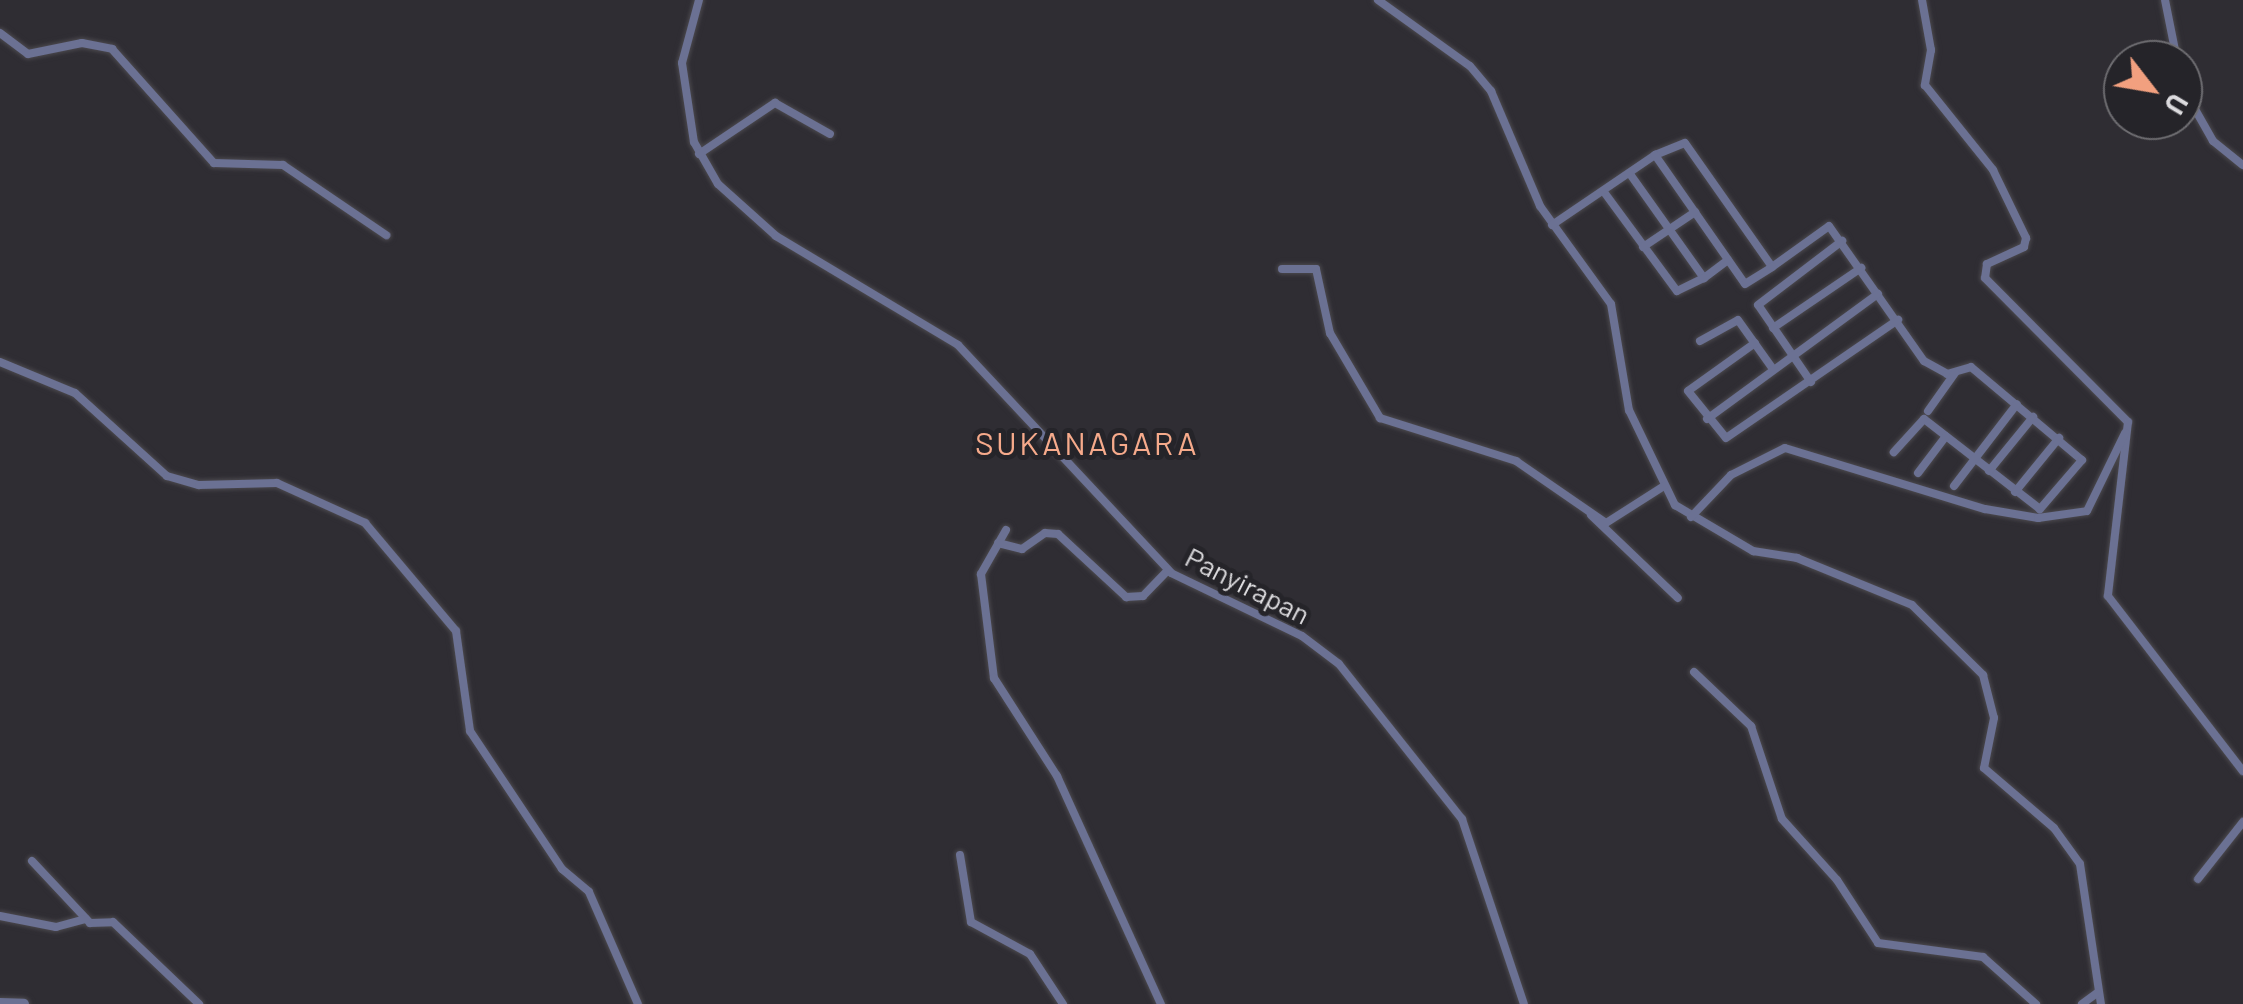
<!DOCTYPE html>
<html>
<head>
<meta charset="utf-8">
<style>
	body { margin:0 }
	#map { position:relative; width:2243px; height:1004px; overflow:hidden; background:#2f2d33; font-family:Barlow,sans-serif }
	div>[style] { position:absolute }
	.roads { filter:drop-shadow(0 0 2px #4b494e) drop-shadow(0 0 2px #4b494e) }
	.minor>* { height:8px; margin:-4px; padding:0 4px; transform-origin:4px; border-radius:4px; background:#6b7193 }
	.tertiary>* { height:10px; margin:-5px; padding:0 5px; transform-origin:5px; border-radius:5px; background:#6b7193 }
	span { translate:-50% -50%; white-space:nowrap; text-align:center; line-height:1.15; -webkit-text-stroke:10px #252429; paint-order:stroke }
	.street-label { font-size:28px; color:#dcdbde }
	.quarter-label { font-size:32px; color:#f6aa8b; letter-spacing:2.5px }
	.north { position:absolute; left:2103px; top:40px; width:100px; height:100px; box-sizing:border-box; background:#252429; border:2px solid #6e6d71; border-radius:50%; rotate:121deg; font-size:28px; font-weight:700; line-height:40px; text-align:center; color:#dcdbde }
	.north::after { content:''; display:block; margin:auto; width:35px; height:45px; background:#f2a07f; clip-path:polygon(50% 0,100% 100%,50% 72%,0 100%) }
</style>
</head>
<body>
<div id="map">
	<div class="roads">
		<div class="minor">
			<i style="left:699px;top:0;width:65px;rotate:105.1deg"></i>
			<i style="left:682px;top:63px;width:80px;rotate:81.4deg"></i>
			<i style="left:694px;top:142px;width:48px;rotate:60.3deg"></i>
			<i style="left:718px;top:184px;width:78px;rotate:41.9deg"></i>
			<i style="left:776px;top:236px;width:212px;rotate:30.9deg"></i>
			<i style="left:958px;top:345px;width:312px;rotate:46.9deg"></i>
			<i style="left:1171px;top:573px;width:145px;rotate:25.7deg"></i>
			<i style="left:1302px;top:636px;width:46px;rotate:37.1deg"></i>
			<i style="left:1339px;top:664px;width:198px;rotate:51.6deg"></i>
			<i style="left:1462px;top:819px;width:195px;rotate:71.5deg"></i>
			<i style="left:1378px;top:0;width:113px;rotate:35.7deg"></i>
			<i style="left:1470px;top:66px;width:33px;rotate:50deg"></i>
			<i style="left:1491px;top:91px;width:125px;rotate:66.9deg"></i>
			<i style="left:1540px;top:206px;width:121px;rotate:54.1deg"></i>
			<i style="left:1611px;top:304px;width:108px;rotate:80.4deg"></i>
			<i style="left:1629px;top:410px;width:106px;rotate:64.2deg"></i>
			<i style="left:1675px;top:505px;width:91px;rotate:30.5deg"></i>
			<i style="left:1753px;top:551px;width:45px;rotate:9deg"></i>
			<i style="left:1797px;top:558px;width:124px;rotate:22.2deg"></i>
			<i style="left:1912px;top:605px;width:100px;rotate:44.6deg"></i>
			<i style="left:1983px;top:675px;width:44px;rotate:75.7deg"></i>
			<i style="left:1994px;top:718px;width:51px;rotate:101.3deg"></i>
			<i style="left:1984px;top:768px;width:92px;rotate:40.6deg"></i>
			<i style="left:2054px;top:828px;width:44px;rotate:54.2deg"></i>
			<i style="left:2080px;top:864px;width:142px;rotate:81.5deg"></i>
			<i style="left:1922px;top:0;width:51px;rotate:79.8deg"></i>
			<i style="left:1931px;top:50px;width:36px;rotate:100deg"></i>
			<i style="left:1925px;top:85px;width:109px;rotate:51.3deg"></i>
			<i style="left:1993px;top:170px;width:76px;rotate:64.1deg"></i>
			<i style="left:2026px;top:238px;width:9px;rotate:103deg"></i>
			<i style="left:2024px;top:247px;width:41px;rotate:155.3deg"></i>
			<i style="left:1987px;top:264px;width:14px;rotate:98deg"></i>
			<i style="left:1985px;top:278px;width:203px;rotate:45.2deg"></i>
			<i style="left:2128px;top:422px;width:175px;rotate:96.6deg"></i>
			<i style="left:2108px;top:596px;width:221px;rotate:52.4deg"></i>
			<i style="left:2165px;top:0;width:61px;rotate:78.7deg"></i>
			<i style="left:0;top:33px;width:35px;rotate:37deg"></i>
			<i style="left:28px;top:54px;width:55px;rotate:-11.5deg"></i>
			<i style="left:82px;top:43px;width:31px;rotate:11deg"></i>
			<i style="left:112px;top:49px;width:153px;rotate:48.2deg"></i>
			<i style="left:214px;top:163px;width:69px;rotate:1.7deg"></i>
			<i style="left:283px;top:165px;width:125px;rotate:34.2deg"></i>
			<i style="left:2183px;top:88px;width:61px;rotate:60.5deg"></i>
			<i style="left:2213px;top:141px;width:38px;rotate:39deg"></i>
			<i style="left:699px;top:154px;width:92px;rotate:-33.9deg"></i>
			<i style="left:775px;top:103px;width:63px;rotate:29.4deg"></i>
			<i style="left:1655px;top:155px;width:32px;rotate:-22deg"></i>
			<i style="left:1685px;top:143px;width:151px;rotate:54.9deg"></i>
			<i style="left:1772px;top:267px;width:70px;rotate:-35.7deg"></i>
			<i style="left:1829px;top:226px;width:165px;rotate:54.9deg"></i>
			<i style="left:1924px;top:361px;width:26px;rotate:29deg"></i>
			<i style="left:1947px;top:374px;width:25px;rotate:-16deg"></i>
			<i style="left:1971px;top:367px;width:145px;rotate:40deg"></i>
			<i style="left:2082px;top:460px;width:65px;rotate:130.6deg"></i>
			<i style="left:2040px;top:509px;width:147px;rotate:-142.2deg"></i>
			<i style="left:1924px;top:419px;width:45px;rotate:132.3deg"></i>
			<i style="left:1630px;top:174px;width:128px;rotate:54.6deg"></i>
			<i style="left:1704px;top:278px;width:30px;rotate:-37deg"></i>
			<i style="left:1604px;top:192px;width:123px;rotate:53.6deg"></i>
			<i style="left:1677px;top:291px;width:30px;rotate:-26deg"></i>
			<i style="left:1552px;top:225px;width:125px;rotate:-34.2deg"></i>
			<i style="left:1655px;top:155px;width:157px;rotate:55.1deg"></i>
			<i style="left:1745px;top:284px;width:32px;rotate:-32deg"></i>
			<i style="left:1643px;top:247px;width:63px;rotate:-33.9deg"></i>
			<i style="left:1282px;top:269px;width:34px"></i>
			<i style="left:1316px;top:269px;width:66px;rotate:77.7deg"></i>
			<i style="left:1330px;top:333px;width:99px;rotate:59.5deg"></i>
			<i style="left:1380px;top:418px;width:143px;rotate:17.5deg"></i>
			<i style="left:1516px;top:461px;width:109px;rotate:34.6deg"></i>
			<i style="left:1606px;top:523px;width:69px;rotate:-32.5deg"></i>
			<i style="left:1773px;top:328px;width:107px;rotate:-34.3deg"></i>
			<i style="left:1700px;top:341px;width:43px;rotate:-28.9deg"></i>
			<i style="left:1738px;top:320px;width:60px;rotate:54.5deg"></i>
			<i style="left:1755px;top:343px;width:82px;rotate:144.4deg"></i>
			<i style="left:1688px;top:391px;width:60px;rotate:51deg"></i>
			<i style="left:1726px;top:438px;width:209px;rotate:-34.5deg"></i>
			<i style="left:0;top:362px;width:81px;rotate:22.5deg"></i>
			<i style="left:75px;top:393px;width:124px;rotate:42.1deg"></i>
			<i style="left:167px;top:476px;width:33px;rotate:16deg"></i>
			<i style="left:199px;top:485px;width:78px;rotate:-1.5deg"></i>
			<i style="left:277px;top:483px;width:97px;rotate:24.4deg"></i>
			<i style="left:365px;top:523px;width:141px;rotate:49.9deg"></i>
			<i style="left:456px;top:631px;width:101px;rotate:82deg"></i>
			<i style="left:470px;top:731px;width:166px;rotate:56.3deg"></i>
			<i style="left:562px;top:869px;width:35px;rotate:40deg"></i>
			<i style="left:589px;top:892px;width:122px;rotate:66.4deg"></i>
			<i style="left:1811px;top:382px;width:93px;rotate:-124.5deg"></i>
			<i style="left:1758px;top:305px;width:106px;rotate:-37.3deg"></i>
			<i style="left:1928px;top:411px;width:47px;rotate:-54.6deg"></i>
			<i style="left:1707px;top:419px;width:212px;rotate:-36.2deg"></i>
			<i style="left:1989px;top:471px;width:70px;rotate:-50.8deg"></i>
			<i style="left:1918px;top:473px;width:46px;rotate:-52.9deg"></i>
			<i style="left:1954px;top:486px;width:103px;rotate:-52.5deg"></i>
			<i style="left:2015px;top:492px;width:70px;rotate:-50.8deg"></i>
			<i style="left:1591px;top:515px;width:120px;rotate:43.7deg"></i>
			<i style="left:1691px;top:517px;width:58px;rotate:-46.4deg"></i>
			<i style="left:1731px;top:475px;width:60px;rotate:-26.6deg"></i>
			<i style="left:1785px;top:448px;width:209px;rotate:17deg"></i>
			<i style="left:1985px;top:509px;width:54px;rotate:9.6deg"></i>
			<i style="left:2038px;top:518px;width:49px;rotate:-8.1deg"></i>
			<i style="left:2087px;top:511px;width:87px;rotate:-64deg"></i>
			<i style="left:1006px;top:530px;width:51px;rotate:119.6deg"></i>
			<i style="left:981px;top:574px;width:105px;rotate:82.9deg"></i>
			<i style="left:994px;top:678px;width:117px;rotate:57.3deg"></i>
			<i style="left:1057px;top:776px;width:251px;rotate:65.5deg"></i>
			<i style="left:998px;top:543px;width:25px;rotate:14deg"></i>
			<i style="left:1022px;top:549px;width:28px;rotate:-35deg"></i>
			<i style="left:1045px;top:533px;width:13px;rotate:4deg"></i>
			<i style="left:1058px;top:534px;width:93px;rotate:42.8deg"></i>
			<i style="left:1126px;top:597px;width:17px;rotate:-3deg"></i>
			<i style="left:1143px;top:596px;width:36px;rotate:-46deg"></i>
			<i style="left:1694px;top:672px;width:79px;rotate:43.5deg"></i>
			<i style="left:1751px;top:726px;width:98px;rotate:71.6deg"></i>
			<i style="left:1782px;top:819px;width:82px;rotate:48deg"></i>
			<i style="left:1837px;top:880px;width:75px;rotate:56.9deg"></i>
			<i style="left:1878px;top:943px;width:106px;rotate:7.6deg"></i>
			<i style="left:1983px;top:957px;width:71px;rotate:41.6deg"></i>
			<i style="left:960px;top:855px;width:68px;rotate:80.7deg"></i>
			<i style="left:971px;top:922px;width:67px;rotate:28.5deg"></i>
			<i style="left:1030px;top:954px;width:60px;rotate:56.6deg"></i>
			<i style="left:32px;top:861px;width:85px;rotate:46.9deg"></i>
			<i style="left:90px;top:923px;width:23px;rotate:-2deg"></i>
			<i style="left:113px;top:922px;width:119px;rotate:43.6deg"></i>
			<i style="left:2198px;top:879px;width:73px;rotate:-51.7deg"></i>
			<i style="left:0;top:916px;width:57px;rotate:11.1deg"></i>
			<i style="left:56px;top:927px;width:31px;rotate:-15deg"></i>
			<i style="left:2082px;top:1004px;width:19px;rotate:-36deg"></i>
		</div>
		<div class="tertiary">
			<i style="left:0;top:1003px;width:24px;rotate:2deg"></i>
		</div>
	</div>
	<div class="street-label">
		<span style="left:1248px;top:585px;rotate:27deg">Panyirapan</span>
	</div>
	<div class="quarter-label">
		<span style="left:1087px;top:442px">SUKANAGARA</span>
	</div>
	<div class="north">U</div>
</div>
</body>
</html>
